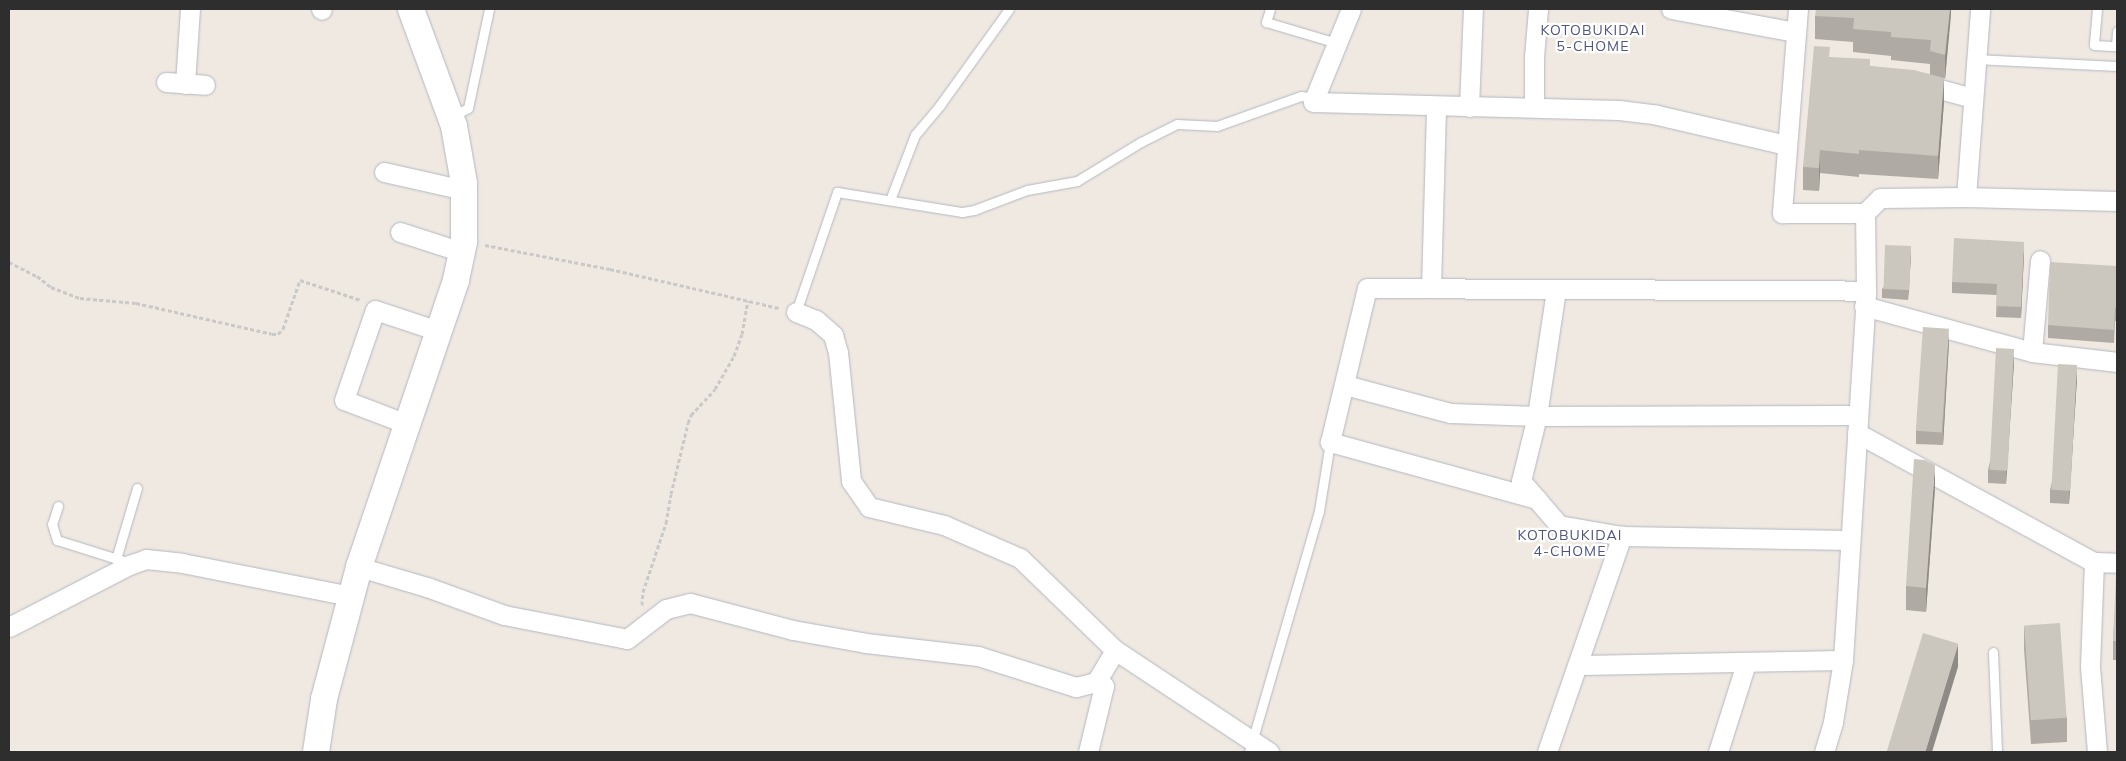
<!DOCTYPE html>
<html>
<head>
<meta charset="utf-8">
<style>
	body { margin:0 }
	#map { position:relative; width:2126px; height:761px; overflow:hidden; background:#efe9e1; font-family:Mulish,sans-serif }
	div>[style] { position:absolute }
	.path>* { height:3px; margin-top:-1.5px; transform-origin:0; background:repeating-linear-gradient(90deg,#c9c9c9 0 4px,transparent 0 6.5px) }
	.roads { filter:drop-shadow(0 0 1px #b4b7c1) drop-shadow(0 0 1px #b4b7c1) }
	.lane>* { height:9px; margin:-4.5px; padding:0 4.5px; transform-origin:4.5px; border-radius:4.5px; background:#fff }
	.street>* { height:19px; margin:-9.5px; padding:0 9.5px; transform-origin:9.5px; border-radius:9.5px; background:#fff }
	.secondary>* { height:26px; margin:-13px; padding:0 13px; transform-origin:13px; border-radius:13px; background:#fff }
	.wall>* { inset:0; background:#afaba4 }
	.shaded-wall>* { inset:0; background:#8e8b86 }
	.building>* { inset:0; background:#cbc7bf; transform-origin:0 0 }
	span { translate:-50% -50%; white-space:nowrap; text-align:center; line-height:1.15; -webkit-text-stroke:4.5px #fff; paint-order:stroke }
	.neighbourhood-label { font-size:14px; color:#4d5680; letter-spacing:1px }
	.frame { position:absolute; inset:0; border:10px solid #2e2e2e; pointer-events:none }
</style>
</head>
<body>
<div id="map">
	<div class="path">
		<i style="left:485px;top:245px;width:127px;rotate:10.9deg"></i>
		<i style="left:610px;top:269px;width:173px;rotate:13deg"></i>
		<i style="left:9px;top:262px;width:31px;rotate:27deg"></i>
		<i style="left:37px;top:276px;width:18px;rotate:38deg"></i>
		<i style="left:51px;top:287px;width:31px;rotate:21deg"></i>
		<i style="left:80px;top:298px;width:56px;rotate:5.1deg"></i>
		<i style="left:136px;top:303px;width:139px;rotate:12.8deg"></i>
		<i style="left:272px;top:334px;width:6px"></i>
		<i style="left:278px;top:334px;width:7px;rotate:-45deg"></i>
		<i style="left:283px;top:329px;width:52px;rotate:-70.9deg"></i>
		<i style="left:300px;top:280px;width:64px;rotate:18.2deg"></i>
		<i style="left:642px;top:605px;width:13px;rotate:-86deg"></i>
		<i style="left:643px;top:592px;width:73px;rotate:-71.6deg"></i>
		<i style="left:666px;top:523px;width:29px;rotate:-80deg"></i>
		<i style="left:671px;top:494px;width:73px;rotate:-76.5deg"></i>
		<i style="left:688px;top:423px;width:9px;rotate:-69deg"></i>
		<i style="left:691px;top:415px;width:35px;rotate:-47deg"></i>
		<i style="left:715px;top:389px;width:38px;rotate:-60deg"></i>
		<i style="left:734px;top:356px;width:23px;rotate:-70deg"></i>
		<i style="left:742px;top:334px;width:34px;rotate:-80deg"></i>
	</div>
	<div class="roads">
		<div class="lane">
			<i style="left:1270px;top:9px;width:14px;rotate:107deg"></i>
			<i style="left:1266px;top:22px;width:74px;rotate:16.5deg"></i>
			<i style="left:2097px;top:9px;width:36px;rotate:95deg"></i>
			<i style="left:2094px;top:45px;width:22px;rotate:3deg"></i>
			<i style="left:2116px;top:46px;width:15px;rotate:-86deg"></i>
			<i style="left:1975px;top:59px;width:142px;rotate:2.8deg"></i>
			<i style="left:453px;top:116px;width:17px;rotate:-28deg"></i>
			<i style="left:468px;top:108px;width:101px;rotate:-78deg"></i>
			<i style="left:890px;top:200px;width:70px;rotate:-69deg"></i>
			<i style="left:915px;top:135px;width:39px;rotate:-50deg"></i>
			<i style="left:940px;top:105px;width:118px;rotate:-54.3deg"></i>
			<i style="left:796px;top:312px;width:127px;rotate:-71.1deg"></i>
			<i style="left:837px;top:192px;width:127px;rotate:9.1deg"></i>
			<i style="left:962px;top:212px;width:12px;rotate:-9deg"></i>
			<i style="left:974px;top:210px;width:57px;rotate:-20.7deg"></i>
			<i style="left:1027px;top:190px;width:51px;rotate:-10.2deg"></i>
			<i style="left:1077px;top:181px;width:75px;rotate:-31.4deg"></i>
			<i style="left:1141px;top:142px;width:40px;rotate:-26.6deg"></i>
			<i style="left:1177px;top:124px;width:40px;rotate:2.9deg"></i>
			<i style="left:1217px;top:126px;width:89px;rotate:-19.7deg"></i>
			<i style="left:1301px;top:96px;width:14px;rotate:8deg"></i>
			<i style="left:58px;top:506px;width:19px;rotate:108deg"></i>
			<i style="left:52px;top:524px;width:17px;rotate:73deg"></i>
			<i style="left:57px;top:540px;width:77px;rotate:17.5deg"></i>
			<i style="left:116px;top:559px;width:74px;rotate:-73.5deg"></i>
			<i style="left:1993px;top:652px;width:100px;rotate:87.7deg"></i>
			<i style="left:1249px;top:752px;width:251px;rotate:-73.8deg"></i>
			<i style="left:1319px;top:511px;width:70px;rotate:-80.9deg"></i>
		</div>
		<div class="street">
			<i style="left:321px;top:9px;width:1px;rotate:45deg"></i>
			<i style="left:1351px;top:9px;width:100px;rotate:112.2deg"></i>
			<i style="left:1313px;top:102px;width:306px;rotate:1.5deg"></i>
			<i style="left:1619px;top:110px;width:38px;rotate:7deg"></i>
			<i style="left:1657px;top:115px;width:132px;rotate:13.1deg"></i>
			<i style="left:1671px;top:9px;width:126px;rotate:10.5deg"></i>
			<i style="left:1798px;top:9px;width:205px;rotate:94.5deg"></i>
			<i style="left:1782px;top:213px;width:83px"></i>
			<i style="left:1865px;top:213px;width:21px;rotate:-45deg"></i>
			<i style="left:1880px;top:198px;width:86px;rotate:-0.7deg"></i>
			<i style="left:1966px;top:197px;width:151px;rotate:1.5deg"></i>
			<i style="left:166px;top:82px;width:39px;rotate:4deg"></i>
			<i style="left:185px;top:84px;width:75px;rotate:-86.2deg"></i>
			<i style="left:1921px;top:84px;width:54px;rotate:15.1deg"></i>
			<i style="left:1469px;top:107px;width:98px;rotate:-87.7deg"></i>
			<i style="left:1534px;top:107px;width:50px;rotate:-90deg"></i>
			<i style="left:1534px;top:57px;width:48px;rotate:-85.2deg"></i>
			<i style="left:384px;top:172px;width:82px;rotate:12.7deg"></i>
			<i style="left:1966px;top:197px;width:189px;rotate:-85.7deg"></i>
			<i style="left:400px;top:232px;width:65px;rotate:17.9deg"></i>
			<i style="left:1431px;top:288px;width:181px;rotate:-88.4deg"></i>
			<i style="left:1556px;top:290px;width:127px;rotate:98.6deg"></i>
			<i style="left:1537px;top:416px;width:67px;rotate:103.8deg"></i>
			<i style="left:1521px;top:481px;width:58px;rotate:49.2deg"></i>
			<i style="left:1559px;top:525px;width:64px;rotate:9.9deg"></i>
			<i style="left:1622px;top:536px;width:227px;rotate:1deg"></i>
			<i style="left:1864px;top:306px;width:174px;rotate:15.3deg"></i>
			<i style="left:2032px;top:352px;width:86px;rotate:6.7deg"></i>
			<i style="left:796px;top:312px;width:22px;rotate:22deg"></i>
			<i style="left:816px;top:320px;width:23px;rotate:41deg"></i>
			<i style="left:833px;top:335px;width:18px;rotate:74deg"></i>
			<i style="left:838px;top:352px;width:130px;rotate:84.2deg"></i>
			<i style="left:851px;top:481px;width:32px;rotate:55deg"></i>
			<i style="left:869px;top:507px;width:77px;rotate:13.5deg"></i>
			<i style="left:944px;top:525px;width:83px;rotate:23.5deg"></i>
			<i style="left:1020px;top:558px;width:132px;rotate:44.1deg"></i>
			<i style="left:1115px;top:650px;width:185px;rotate:33.5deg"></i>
			<i style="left:2032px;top:352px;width:92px;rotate:-85deg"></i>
			<i style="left:1345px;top:385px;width:109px;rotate:14.9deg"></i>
			<i style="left:1450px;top:413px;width:87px;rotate:2deg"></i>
			<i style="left:1537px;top:416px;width:321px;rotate:-0.2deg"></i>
			<i style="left:407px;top:424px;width:67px;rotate:-159.1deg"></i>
			<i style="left:344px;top:400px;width:95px;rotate:-71deg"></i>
			<i style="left:375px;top:310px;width:66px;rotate:18.4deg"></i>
			<i style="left:1857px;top:433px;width:270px;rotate:28.6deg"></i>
			<i style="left:1537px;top:499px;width:215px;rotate:-164.6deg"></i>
			<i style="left:1330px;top:442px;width:158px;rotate:-76.5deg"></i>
			<i style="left:1367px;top:288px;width:499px;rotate:0.3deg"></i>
			<i style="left:359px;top:567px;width:71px;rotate:16.4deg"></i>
			<i style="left:427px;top:587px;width:82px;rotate:20deg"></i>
			<i style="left:504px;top:615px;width:125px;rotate:11deg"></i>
			<i style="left:627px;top:639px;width:49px;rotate:-37.6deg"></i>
			<i style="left:666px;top:609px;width:25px;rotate:-14deg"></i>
			<i style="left:690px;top:603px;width:106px;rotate:14.7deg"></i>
			<i style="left:793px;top:630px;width:74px;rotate:10.1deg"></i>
			<i style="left:866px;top:643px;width:113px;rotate:6.6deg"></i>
			<i style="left:978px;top:656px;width:103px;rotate:17.6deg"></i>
			<i style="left:1076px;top:687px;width:21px;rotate:-14deg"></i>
			<i style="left:1096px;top:682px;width:9px;rotate:27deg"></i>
			<i style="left:1104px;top:686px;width:68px;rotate:103.6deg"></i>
			<i style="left:9px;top:627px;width:135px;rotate:-27.3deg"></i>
			<i style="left:129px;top:565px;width:18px;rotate:-19deg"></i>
			<i style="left:146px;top:559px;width:36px;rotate:6deg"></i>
			<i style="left:182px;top:563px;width:171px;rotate:11.1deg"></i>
			<i style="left:1578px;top:665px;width:265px;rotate:-1.1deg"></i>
			<i style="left:1096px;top:682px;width:37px;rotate:-59deg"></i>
			<i style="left:1547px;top:752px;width:229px;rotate:-70.9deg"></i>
			<i style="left:1718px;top:752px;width:93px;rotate:-72.5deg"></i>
			<i style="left:1824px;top:752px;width:31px;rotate:-73deg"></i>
			<i style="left:1833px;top:722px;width:63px;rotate:-80.8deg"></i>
			<i style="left:1843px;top:660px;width:370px;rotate:-86.4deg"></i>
			<i style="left:1866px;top:291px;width:78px;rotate:-90.7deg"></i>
			<i style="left:2097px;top:752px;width:86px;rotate:-94.7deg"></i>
			<i style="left:2090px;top:666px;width:104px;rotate:-87.8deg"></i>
			<i style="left:2094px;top:562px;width:23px;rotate:2deg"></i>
		</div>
		<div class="secondary">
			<i style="left:316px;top:752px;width:54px;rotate:-81.4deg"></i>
			<i style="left:324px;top:699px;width:137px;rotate:-75.1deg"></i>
			<i style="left:359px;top:567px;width:303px;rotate:-71.3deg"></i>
			<i style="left:456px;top:280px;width:40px;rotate:-78deg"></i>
			<i style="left:464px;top:241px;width:58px;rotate:-90deg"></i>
			<i style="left:464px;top:183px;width:58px;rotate:-100deg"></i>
			<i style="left:454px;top:126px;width:125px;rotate:-110.2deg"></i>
		</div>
	</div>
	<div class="wall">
		<i style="clip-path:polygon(1951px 9px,1945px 79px,1944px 78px,1944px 102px,1938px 179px,1859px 174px,1859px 177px,1820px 173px,1819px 191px,1803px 190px,1803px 167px,1830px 57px,1870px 66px,1930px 75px,1930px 64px,1891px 60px,1891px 56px,1853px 52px,1853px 42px,1815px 39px,1815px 16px)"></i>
		<i style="clip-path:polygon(2024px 253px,2021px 318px,1996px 317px,1997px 295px,1952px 293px,1952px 282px)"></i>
		<i style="clip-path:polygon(1911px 255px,1908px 300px,1882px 298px,1882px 289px)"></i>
		<i style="clip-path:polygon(2117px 266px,2117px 321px,2115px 321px,2114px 343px,2048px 338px,2048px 325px)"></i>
		<i style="clip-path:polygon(1949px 342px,1943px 445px,1916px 444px,1916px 431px)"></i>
		<i style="clip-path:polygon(2014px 362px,2006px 484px,1988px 483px,1988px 470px)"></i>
		<i style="clip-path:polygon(2077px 378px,2069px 504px,2050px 503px,2050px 490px)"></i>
		<i style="clip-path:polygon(1935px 488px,1926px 612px,1906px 610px,1906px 586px)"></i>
		<i style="clip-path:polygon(2117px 575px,2117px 660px,2113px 660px,2113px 641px)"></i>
		<i style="clip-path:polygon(2024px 626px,2067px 718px,2067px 742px,2031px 744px,2024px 649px)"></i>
	</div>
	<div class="shaded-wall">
		<i style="clip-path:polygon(1950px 9px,1951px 9px,1951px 15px,1945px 79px,1945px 55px)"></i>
		<i style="clip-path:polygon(1944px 78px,1944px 102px,1938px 179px,1938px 156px)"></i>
		<i style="clip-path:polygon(1820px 150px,1820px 173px,1819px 191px,1819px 168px)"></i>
		<i style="clip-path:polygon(2024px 242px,2024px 253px,2021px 318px,2021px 307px)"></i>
		<i style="clip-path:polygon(1911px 246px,1911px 255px,1908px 300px,1908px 291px)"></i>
		<i style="clip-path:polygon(1949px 329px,1949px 342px,1943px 445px,1943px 432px)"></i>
		<i style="clip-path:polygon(2014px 349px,2014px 362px,2006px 484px,2006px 471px)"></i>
		<i style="clip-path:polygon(2077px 365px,2077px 378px,2069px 504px,2069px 491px)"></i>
		<i style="clip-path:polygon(1935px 465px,1935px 488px,1926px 612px,1926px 588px)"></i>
		<i style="clip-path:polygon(1958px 644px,1958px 667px,1932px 752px,1925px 752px)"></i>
	</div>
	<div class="building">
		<i style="clip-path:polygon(1816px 9px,1950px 9px,1945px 55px,1930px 51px,1931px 40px,1891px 37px,1891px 32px,1853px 29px,1854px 18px,1815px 16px)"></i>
		<i style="clip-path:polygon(1814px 46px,1830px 47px,1829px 57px,1870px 59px,1870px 66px,1914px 70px,1944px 78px,1938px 156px,1859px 150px,1859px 154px,1820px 150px,1819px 168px,1803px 167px)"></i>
		<i style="clip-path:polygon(1954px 238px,2024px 242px,2021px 307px,1996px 306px,1997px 284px,1952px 282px)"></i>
		<i style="left:1885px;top:245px;width:26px;height:44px;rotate:2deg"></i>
		<i style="clip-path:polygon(2050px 262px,2117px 266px,2117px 308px,2115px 308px,2114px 330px,2048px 325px)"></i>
		<i style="left:1923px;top:327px;width:26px;height:104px;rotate:4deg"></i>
		<i style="left:1996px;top:348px;width:18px;height:122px;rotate:3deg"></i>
		<i style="left:2058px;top:364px;width:19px;height:126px;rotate:3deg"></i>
		<i style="clip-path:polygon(1914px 459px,1925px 460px,1935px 465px,1926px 588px,1906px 586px)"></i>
		<i style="clip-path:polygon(2116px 575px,2117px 575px,2117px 641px,2113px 641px)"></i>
		<i style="left:2060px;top:623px;width:95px;height:36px;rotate:86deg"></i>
		<i style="left:1923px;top:633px;width:37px;height:124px;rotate:17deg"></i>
	</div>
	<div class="neighbourhood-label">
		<span style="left:1593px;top:38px">KOTOBUKIDAI<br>5-CHOME</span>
		<span style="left:1570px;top:543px">KOTOBUKIDAI<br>4-CHOME</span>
	</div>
	<div class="frame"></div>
</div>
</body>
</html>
